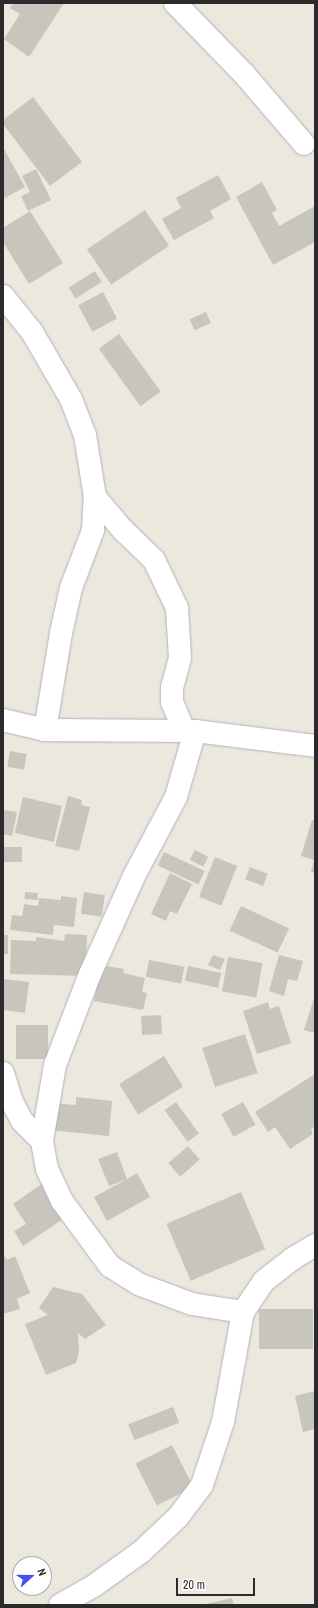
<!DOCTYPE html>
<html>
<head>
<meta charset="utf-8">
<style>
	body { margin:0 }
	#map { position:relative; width:318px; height:1608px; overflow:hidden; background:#ece8de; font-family:"Archivo Narrow",sans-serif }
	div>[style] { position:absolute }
	.building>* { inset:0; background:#c8c6bc; transform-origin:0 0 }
	.roads { filter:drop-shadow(0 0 1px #b1b2be) drop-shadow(0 0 1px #b1b2be) }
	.street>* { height:22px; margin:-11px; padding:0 11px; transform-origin:11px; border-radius:11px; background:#fff }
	span { translate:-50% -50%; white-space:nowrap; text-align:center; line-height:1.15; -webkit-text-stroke:4px #fff; paint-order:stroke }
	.frame { position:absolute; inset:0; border:4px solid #2b2b2b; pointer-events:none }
	.north { position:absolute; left:12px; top:1556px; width:40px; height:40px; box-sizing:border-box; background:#fff; border:1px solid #aaa; border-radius:50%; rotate:69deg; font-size:11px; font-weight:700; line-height:16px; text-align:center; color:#2b2b2b }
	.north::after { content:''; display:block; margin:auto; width:14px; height:18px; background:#4750f0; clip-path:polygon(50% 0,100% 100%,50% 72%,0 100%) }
	.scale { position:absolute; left:176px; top:1578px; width:79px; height:18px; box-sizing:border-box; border:2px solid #2b2b2b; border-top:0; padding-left:5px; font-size:12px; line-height:14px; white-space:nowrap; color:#2b2b2b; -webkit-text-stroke:3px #fff; paint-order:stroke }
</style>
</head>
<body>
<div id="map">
	<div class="building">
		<i style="clip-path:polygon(13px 3px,64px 3px,29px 57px,4px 39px,20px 14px,10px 8px)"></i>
		<i style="clip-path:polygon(33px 97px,82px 162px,50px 186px,3px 124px,3px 120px)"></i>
		<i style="clip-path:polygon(4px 149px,25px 187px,3px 199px,3px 150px)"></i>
		<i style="clip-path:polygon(36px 169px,51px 200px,28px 211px,21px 196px,30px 192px,22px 176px)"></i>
		<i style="clip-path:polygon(218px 175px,231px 199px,210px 211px,214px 218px,174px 240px,162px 219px,181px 208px,176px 198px)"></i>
		<i style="clip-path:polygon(262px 182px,277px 210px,272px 213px,279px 226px,315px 206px,315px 242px,273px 265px,236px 197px)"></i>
		<i style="left:145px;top:210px;width:43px;height:70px;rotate:56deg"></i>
		<i style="clip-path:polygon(30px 211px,63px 263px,29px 284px,3px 242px,3px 228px)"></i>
		<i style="left:95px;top:271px;width:13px;height:31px;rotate:58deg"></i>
		<i style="left:103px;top:292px;width:30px;height:28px;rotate:62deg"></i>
		<i style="left:206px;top:312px;width:12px;height:18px;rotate:66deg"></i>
		<i style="left:119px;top:334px;width:71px;height:25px;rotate:54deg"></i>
		<i style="left:10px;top:751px;width:17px;height:16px;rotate:10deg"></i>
		<i style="clip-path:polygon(68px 796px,82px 800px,81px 805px,90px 807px,79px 851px,55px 846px)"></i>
		<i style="left:23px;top:797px;width:40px;height:37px;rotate:13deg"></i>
		<i style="clip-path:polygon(3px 810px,17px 812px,12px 836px,3px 834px)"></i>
		<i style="clip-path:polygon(312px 820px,315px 821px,315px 873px,311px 872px,314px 860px,301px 856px)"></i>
		<i style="left:4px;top:847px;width:18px;height:15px"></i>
		<i style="left:195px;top:850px;width:15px;height:11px;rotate:28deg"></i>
		<i style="left:164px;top:852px;width:45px;height:15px;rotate:25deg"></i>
		<i style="left:215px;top:857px;width:24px;height:43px;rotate:22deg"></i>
		<i style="left:250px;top:867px;width:19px;height:13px;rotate:21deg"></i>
		<i style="clip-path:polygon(170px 873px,192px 884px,177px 914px,170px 911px,166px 921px,151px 914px)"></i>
		<i style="left:25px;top:892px;width:13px;height:7px;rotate:4deg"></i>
		<i style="left:84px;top:892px;width:21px;height:22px;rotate:8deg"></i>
		<i style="clip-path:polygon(61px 896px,77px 898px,74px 927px,54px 925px,53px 935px,10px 930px,12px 915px,22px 916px,24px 904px,38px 906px,39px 898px,61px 900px)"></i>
		<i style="left:241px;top:906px;width:53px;height:27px;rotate:25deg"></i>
		<i style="clip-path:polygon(65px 934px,87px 935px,86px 976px,10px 974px,11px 940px,36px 941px,36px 937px,64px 941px)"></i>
		<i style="left:3px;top:935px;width:5px;height:19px"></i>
		<i style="clip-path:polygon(213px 955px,225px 959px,220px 970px,208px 965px)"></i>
		<i style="clip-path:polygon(279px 955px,303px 961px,297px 981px,288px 979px,284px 996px,269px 991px)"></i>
		<i style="left:228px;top:957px;width:35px;height:35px;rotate:10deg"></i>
		<i style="left:149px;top:960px;width:36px;height:17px;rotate:11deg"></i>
		<i style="clip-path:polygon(101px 965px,124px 969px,123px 973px,145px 978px,142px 992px,147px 993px,143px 1010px,94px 1001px)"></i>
		<i style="left:188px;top:966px;width:34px;height:15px;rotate:12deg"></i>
		<i style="clip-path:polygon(3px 979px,29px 982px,25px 1013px,3px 1010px)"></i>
		<i style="clip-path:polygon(315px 995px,315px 1033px,304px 1030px)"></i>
		<i style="clip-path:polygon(268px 1002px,270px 1009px,279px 1006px,291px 1043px,257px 1054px,243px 1011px)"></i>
		<i style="left:161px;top:1015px;width:19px;height:20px;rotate:87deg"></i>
		<i style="left:16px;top:1025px;width:32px;height:34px"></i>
		<i style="left:245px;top:1034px;width:41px;height:45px;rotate:72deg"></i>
		<i style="left:164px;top:1056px;width:36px;height:53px;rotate:58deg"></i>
		<i style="clip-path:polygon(315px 1074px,315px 1126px,311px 1129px,313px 1134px,290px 1149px,275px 1127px,268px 1132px,255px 1112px)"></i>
		<i style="clip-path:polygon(76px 1097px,112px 1101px,109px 1136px,50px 1130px,52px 1103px,76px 1105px)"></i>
		<i style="left:176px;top:1102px;width:39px;height:14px;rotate:54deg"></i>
		<i style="left:243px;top:1102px;width:26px;height:25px;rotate:61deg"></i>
		<i style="left:188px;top:1146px;width:18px;height:26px;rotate:49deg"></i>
		<i style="clip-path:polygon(117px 1152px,127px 1179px,137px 1173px,150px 1197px,107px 1221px,94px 1197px,127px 1179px,109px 1186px,98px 1159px)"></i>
		<i style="clip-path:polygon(43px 1183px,66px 1217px,23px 1246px,14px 1231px,26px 1224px,13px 1204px)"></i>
		<i style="left:241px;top:1192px;width:62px;height:81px;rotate:67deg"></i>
		<i style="clip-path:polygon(3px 1253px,7px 1260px,15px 1256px,30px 1293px,17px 1299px,20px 1309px,3px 1314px)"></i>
		<i style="clip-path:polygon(53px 1287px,82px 1294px,106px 1325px,85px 1339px,78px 1333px,79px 1352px,76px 1363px,46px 1375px,25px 1324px,48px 1315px,39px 1308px)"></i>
		<i style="left:259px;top:1309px;width:54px;height:40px"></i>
		<i style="clip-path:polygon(315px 1391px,315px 1429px,303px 1432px,295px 1396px)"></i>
		<i style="left:173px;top:1407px;width:17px;height:48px;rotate:69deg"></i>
		<i style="left:172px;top:1445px;width:47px;height:41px;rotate:63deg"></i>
		<i style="clip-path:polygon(232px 1598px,234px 1605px,206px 1605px,206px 1604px)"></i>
	</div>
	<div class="roads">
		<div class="street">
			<i style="left:175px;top:3px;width:99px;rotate:45.8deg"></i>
			<i style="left:244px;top:74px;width:92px;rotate:49.4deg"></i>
			<i style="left:3px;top:296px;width:46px;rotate:51.1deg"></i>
			<i style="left:32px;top:332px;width:78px;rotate:59.8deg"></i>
			<i style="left:71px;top:399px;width:39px;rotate:69deg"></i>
			<i style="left:85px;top:435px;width:63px;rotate:80.8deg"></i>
			<i style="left:95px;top:497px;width:43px;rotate:49.7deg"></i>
			<i style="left:123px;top:530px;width:43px;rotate:44.1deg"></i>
			<i style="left:154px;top:560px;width:53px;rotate:64.4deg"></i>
			<i style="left:177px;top:608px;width:50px;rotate:86.6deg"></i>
			<i style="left:180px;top:658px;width:30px;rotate:105deg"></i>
			<i style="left:172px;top:687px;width:15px;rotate:90deg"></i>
			<i style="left:172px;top:702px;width:30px;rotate:67deg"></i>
			<i style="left:3px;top:720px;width:43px;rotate:13.4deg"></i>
			<i style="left:45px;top:730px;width:150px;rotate:0.4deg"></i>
			<i style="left:195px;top:731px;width:121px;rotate:7.1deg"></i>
			<i style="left:45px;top:730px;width:98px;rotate:-80.6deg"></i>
			<i style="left:61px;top:633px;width:46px;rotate:-77.5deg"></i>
			<i style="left:71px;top:588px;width:62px;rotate:-69.2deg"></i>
			<i style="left:93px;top:530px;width:33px;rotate:-87deg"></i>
			<i style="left:195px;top:731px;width:69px;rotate:106.1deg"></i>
			<i style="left:176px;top:797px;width:87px;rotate:118deg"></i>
			<i style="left:135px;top:874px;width:110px;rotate:114.2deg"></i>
			<i style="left:90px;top:974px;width:97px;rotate:111deg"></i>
			<i style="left:55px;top:1065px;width:77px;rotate:99.7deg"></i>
			<i style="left:42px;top:1141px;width:28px;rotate:80deg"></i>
			<i style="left:47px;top:1169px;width:35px;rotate:65deg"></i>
			<i style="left:62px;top:1201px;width:81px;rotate:53.6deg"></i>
			<i style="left:110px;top:1266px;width:36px;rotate:32deg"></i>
			<i style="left:141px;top:1285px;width:54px;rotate:20.4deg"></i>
			<i style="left:192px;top:1304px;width:52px;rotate:8.9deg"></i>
			<i style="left:3px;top:1073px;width:28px;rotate:73deg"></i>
			<i style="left:11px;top:1100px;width:24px;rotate:62deg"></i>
			<i style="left:22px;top:1121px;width:28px;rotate:45deg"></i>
			<i style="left:60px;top:1605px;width:40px;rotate:-29.7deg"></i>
			<i style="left:95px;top:1585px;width:57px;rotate:-35.7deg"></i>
			<i style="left:141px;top:1552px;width:51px;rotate:-43.4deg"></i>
			<i style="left:178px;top:1517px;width:40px;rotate:-53deg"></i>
			<i style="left:202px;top:1485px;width:66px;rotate:-71.6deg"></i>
			<i style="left:223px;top:1422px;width:112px;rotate:-79.7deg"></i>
			<i style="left:243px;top:1312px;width:37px;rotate:-56deg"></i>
			<i style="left:264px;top:1281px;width:36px;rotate:-38deg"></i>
			<i style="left:292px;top:1259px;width:27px;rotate:-31deg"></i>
		</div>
	</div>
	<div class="frame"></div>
	<div class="north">N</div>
	<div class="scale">20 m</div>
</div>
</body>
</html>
